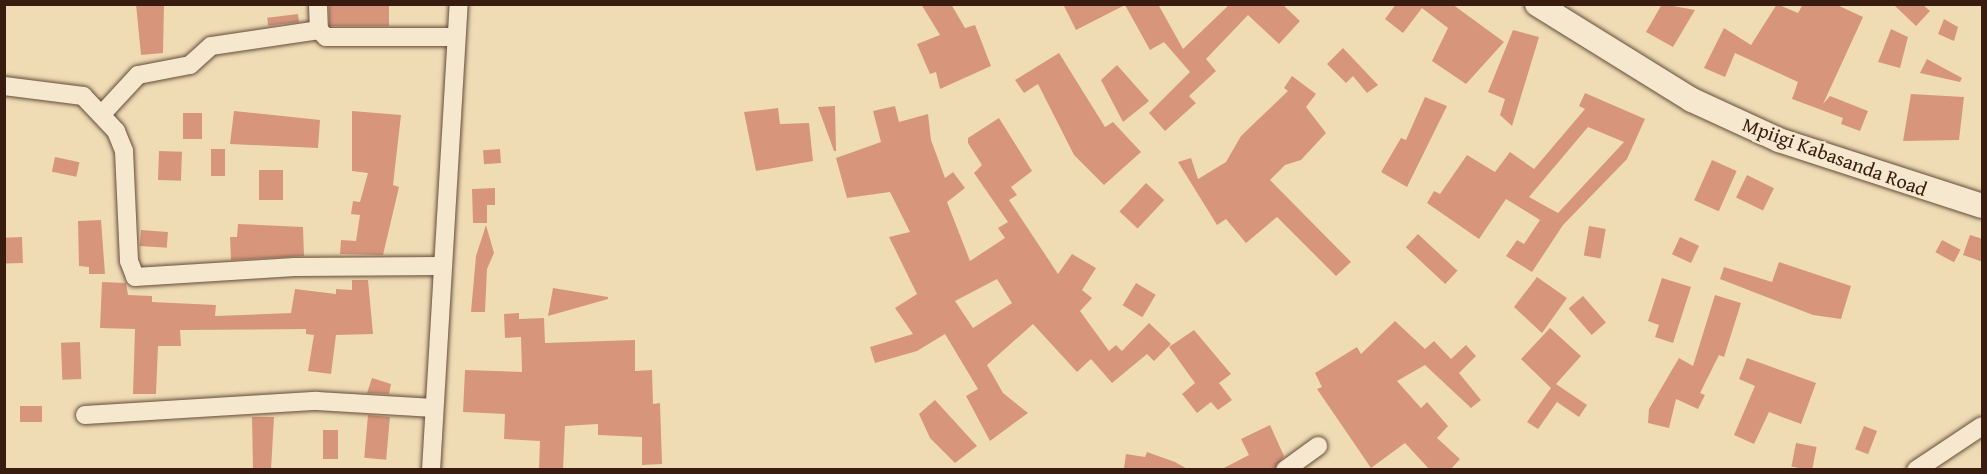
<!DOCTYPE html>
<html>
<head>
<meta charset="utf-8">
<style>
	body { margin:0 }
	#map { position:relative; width:1987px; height:474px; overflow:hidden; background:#efdcb5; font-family:"Gentium Book Plus",serif }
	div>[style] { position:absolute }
	.building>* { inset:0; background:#d7967c; transform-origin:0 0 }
	.roads { filter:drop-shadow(0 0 2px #664c39) drop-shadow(0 0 2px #664c39) }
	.minor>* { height:18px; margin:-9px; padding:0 9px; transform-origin:9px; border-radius:9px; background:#f5e8cf }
	.secondary>* { height:24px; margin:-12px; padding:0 12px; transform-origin:12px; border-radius:12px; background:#f5e8cf }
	span { translate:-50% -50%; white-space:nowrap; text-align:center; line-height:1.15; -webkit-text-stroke:5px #f5e8cf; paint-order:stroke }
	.street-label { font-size:20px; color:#381c10 }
	.frame { position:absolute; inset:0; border:6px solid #381c10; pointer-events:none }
</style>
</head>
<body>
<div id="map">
	<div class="building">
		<i style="clip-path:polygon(136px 4px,164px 4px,163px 53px,141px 55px)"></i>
		<i style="left:329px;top:4px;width:60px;height:22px"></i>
		<i style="clip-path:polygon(921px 4px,951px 4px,965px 28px,975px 25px,991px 66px,940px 89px,936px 72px,930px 74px,917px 44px,940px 35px)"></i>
		<i style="clip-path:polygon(1063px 4px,1158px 4px,1183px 49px,1230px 4px,1282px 4px,1300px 21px,1279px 44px,1248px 15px,1206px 59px,1216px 71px,1189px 96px,1196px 103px,1165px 131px,1149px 113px,1190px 72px,1164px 42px,1150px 50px,1125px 5px,1076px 30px)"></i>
		<i style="clip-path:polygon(1396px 4px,1452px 4px,1504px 42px,1466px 84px,1432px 61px,1448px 28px,1422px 8px,1403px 33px,1385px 19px)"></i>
		<i style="clip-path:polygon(1662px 4px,1695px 10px,1673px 47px,1646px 32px)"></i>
		<i style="clip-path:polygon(1777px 4px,1798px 13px,1803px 4px,1835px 4px,1863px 17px,1823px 104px,1830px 96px,1868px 111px,1860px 131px,1841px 124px,1843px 118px,1792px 99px,1798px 82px,1735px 53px,1725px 77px,1704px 68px,1724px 28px,1751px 45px)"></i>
		<i style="clip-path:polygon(1893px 4px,1922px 4px,1930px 11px,1916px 26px)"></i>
		<i style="left:298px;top:14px;width:8px;height:31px;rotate:83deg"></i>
		<i style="clip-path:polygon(1944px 19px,1958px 27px,1954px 41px,1938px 34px)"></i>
		<i style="clip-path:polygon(1891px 29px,1908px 37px,1900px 68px,1878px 62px)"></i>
		<i style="clip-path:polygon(1513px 30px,1539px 37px,1512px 126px,1500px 115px,1505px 99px,1488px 92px)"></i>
		<i style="clip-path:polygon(1343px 48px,1378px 85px,1367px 93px,1353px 76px,1346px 83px,1327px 64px)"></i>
		<i style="clip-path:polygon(1059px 53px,1105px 127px,1113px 122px,1141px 152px,1104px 185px,1074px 155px,1038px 84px,1024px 93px,1015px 80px)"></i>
		<i style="clip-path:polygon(1927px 59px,1962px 78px,1960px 82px,1920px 73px)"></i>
		<i style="clip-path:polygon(1117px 65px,1149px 101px,1123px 122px,1101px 80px)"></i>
		<i style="clip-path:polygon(1292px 76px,1316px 94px,1306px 107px,1326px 133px,1301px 160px,1285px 165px,1270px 180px,1351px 262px,1336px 276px,1277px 217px,1246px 243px,1226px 219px,1217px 225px,1178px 162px,1191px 158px,1198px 179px,1226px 162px,1241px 136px,1288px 91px,1284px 88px)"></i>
		<i style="clip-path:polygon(evenodd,1585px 93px,1645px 119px,1627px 159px,1563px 225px,1532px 272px,1506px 256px,1517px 240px,1524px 244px,1540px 220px,1506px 199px,1479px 239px,1427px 203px,1434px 191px,1440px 194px,1467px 155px,1495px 172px,1510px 152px,1534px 169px,1585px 109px,1579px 106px,1585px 93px,1588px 127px,1624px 142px,1558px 213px,1529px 197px,1588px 127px)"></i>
		<i style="clip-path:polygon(1911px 94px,1964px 97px,1959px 140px,1903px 141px)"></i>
		<i style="clip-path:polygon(1425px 97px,1447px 106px,1407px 187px,1381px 172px,1401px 138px,1406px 140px)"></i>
		<i style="clip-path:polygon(835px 106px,836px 151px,834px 151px,818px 107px)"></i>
		<i style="clip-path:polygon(evenodd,895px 106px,899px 122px,928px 114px,931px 140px,945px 178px,953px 172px,965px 188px,947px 202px,970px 261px,1005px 238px,998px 228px,1008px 222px,974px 173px,982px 165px,968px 143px,968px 138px,999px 118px,1032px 171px,1011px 187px,1017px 195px,1009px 200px,1058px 274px,1072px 254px,1096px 268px,1082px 290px,1092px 298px,1080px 311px,1109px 351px,1116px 345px,1122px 351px,1149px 323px,1171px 344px,1154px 361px,1147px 354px,1112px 383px,1091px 359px,1077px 372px,1033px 324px,987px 365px,1003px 393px,1028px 413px,990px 441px,966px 396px,978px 389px,945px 334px,917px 351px,875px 363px,870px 347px,913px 334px,895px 308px,917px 294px,889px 237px,910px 232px,890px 192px,847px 198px,836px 158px,881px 142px,873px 111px,895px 106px,997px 279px,1012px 303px,973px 328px,955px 301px,997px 279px)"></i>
		<i style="clip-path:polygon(778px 108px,780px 124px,809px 123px,813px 161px,756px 171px,744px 112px)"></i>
		<i style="clip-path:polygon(234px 111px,320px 120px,318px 148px,230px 144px)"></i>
		<i style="clip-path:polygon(352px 111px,401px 115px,393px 185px,399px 187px,383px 255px,340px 254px,341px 240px,356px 241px,360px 215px,351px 214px,353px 201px,360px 202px,368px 173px,352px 171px)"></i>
		<i style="left:183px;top:113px;width:19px;height:26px"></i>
		<i style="left:211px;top:149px;width:14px;height:27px"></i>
		<i style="left:500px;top:149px;width:14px;height:17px;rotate:86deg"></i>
		<i style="left:159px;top:151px;width:23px;height:29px;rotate:2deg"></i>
		<i style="left:55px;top:157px;width:25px;height:15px;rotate:12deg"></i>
		<i style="left:1712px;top:160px;width:27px;height:44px;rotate:24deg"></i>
		<i style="left:259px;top:170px;width:24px;height:30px"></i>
		<i style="left:1747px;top:175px;width:30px;height:25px;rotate:26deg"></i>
		<i style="left:1146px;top:183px;width:25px;height:39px;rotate:43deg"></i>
		<i style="clip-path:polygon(495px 188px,495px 205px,487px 205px,487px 223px,473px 223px,472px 189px)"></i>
		<i style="clip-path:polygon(101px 220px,105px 274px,89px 274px,89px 267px,79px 266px,78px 221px)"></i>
		<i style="clip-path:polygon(238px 224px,303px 227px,304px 256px,231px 260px,230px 237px,237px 237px)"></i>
		<i style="clip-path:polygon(486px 225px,494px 253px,487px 269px,485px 312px,471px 312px,476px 256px)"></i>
		<i style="left:1589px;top:226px;width:17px;height:30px;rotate:10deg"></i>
		<i style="left:141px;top:230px;width:27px;height:16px;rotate:4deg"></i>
		<i style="left:1418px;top:234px;width:54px;height:18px;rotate:43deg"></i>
		<i style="clip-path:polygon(1970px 235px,1983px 239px,1983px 262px,1963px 255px)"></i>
		<i style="left:22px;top:237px;width:26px;height:18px;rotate:88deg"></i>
		<i style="left:1680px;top:237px;width:21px;height:19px;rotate:25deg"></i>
		<i style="left:1942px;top:240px;width:21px;height:14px;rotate:28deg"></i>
		<i style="clip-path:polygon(1779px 262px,1851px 286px,1841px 319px,1813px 315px,1720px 279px,1724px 267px,1772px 282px)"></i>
		<i style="clip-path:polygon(1537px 277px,1567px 298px,1542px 333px,1514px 307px)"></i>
		<i style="clip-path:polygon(1662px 278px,1691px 287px,1673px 343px,1655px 337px,1659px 325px,1648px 321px)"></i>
		<i style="clip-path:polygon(352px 280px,368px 280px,373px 334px,336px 335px,331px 374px,308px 371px,314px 335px,306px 334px,306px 329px,180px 330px,181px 346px,158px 346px,156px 394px,133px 394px,135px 329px,100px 328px,102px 282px,126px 283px,128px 295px,152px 296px,152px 302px,216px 305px,215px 316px,291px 313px,295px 289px,336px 294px,336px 289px,352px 290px)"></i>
		<i style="left:1136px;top:283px;width:23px;height:26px;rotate:31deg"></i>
		<i style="clip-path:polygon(553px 288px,608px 297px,608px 299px,548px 316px)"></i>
		<i style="clip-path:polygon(1715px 295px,1741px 303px,1724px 357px,1719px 355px,1700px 393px,1705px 395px,1698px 409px,1676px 399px,1669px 428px,1648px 423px,1649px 409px,1679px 358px,1693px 366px)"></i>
		<i style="left:1583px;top:296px;width:35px;height:19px;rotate:49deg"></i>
		<i style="clip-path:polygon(519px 313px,519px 319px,544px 318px,545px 343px,635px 340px,635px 371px,652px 370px,653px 404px,660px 403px,662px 464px,642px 465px,642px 437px,598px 435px,598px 424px,565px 426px,563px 470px,539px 470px,540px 441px,504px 439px,505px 414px,463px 412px,465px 370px,522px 372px,521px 337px,505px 338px,504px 314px)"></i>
		<i style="clip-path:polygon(1395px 321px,1425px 349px,1434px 341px,1451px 359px,1466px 345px,1476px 356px,1459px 373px,1481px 400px,1471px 408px,1425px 365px,1397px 381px,1421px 408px,1427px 402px,1448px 426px,1437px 438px,1460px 459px,1450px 470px,1430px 470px,1405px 443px,1371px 468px,1317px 389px,1322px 387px,1315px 373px,1357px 347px,1361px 354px)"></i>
		<i style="clip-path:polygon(1550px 328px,1581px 356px,1556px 384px,1587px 405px,1579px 417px,1557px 402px,1538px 429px,1527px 422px,1551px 388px,1521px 359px)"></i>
		<i style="clip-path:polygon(1194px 330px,1231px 374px,1219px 383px,1232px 400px,1218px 410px,1211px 402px,1197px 413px,1182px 394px,1195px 383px,1169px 347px)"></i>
		<i style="left:80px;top:342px;width:37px;height:19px;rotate:88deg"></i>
		<i style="clip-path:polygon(1747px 358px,1816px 383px,1801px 424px,1769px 412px,1754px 444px,1734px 435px,1755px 386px,1739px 379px)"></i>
		<i style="clip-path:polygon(372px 378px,391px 384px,389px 394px,367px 393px)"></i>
		<i style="clip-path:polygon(935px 400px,977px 446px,955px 463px,930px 438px,919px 414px)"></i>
		<i style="left:20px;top:406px;width:22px;height:16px"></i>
		<i style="left:368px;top:415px;width:22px;height:43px;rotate:5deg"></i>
		<i style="clip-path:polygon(252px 417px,274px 417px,271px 470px,253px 470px)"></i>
		<i style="clip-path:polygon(1270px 425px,1284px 456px,1274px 470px,1220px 470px,1249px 455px,1241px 439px)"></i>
		<i style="left:1864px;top:426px;width:14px;height:25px;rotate:21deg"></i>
		<i style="left:323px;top:430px;width:15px;height:29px"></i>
		<i style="left:1796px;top:443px;width:21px;height:24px;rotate:11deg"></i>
		<i style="clip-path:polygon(1147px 452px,1175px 462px,1189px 470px,1124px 468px,1126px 454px,1145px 457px)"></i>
	</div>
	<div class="roads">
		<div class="minor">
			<i style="left:318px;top:4px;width:26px;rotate:88deg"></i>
			<i style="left:319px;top:30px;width:10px;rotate:45deg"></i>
			<i style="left:326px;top:37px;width:130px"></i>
			<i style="left:4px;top:86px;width:80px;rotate:7.2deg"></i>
			<i style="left:83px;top:96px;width:48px;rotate:46.7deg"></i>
			<i style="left:116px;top:131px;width:22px;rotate:68deg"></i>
			<i style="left:124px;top:151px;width:110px;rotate:87.4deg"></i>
			<i style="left:129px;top:261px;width:17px;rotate:69deg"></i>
			<i style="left:135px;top:277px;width:160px;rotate:-3.6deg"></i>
			<i style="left:295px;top:267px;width:147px;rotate:-0.4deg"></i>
			<i style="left:102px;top:114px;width:53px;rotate:-47.3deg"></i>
			<i style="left:138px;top:75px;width:53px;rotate:-10.9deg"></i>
			<i style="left:190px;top:65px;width:28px;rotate:-42deg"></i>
			<i style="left:211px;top:46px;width:109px;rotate:-8.4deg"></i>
			<i style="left:85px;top:415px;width:232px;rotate:-3.5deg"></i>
			<i style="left:317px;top:401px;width:117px;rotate:3.4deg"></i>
			<i style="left:431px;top:470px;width:467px;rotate:-86.6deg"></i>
			<i style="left:1285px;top:470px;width:41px;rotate:-36deg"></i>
			<i style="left:1916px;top:470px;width:79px;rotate:-33.7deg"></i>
		</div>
		<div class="secondary">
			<i style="left:1537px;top:4px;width:182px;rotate:31.8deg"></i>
			<i style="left:1692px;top:100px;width:96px;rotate:24.7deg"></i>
			<i style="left:1779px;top:140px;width:213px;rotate:18deg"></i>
		</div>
	</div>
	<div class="street-label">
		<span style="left:1835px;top:156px;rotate:20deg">Mpiigi Kabasanda Road</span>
	</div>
	<div class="frame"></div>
</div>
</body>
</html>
